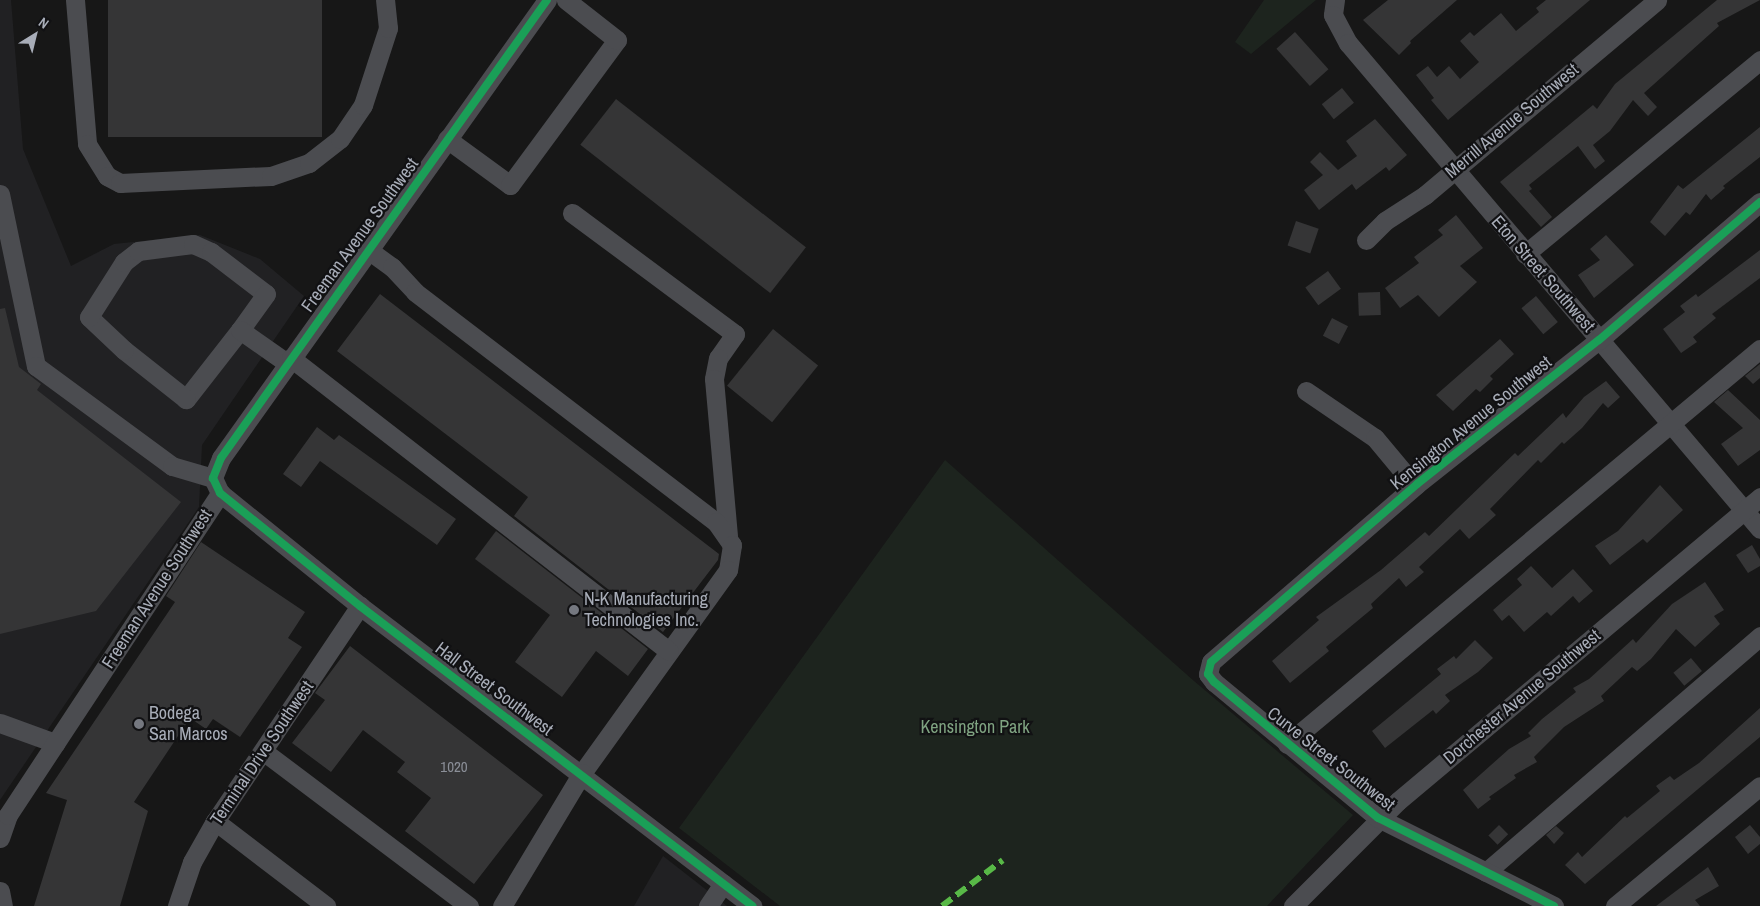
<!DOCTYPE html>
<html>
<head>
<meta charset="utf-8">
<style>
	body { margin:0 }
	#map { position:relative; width:1760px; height:906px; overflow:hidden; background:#171717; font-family:"Archivo Narrow",sans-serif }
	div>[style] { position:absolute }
	.built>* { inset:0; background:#212123 }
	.green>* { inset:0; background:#1d241e }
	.building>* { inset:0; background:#353536; transform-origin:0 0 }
	.minor>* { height:19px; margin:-9.5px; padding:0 9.5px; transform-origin:9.5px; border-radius:9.5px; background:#4b4c50 }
	.quiet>* { height:6px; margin-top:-3px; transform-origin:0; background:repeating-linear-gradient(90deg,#58b947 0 12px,transparent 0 18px) }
	.cycleway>* { height:8px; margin:-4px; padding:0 4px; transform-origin:4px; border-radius:4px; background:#1a9f57 }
	.dots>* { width:14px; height:14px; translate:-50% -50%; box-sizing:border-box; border:2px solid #111113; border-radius:50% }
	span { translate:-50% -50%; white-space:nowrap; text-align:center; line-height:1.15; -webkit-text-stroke:4.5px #111113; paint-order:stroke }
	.number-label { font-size:15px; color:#8b8f98 }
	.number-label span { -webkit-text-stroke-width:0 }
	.street-label { font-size:18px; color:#a8adb8 }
	.poi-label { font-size:18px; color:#a8adb8 }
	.left { translate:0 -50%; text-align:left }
	.park-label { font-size:18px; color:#7fa381 }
	.north { position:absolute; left:10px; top:10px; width:50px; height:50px; -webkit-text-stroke:4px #111113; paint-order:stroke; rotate:36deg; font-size:14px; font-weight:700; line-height:20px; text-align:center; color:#a8adb8 }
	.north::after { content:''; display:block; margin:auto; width:18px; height:22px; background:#a8adb8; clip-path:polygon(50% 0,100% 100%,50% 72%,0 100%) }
</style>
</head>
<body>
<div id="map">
	<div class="built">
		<i style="clip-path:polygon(0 0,11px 0,23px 149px,71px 266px,114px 244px,200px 235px,260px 259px,304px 296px,202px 445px,199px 507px,0 800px)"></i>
		<i style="clip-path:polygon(663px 856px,727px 906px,634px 906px)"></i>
	</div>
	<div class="green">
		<i style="clip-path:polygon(1264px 0,1316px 0,1251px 54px,1235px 42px)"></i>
		<i style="clip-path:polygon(945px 460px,1194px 681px,1353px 815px,1267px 906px,780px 906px,679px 828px)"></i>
	</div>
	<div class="building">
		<i style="left:108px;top:0;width:214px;height:137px"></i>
		<i style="clip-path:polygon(1388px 0,1457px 0,1410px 41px,1411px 43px,1399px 55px,1363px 20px)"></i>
		<i style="clip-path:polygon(1546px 0,1590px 0,1448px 120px,1431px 100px,1434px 98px,1416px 75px,1428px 66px,1437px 77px,1449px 66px,1460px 79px,1479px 62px,1460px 41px,1470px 32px,1474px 36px,1501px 13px,1516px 31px,1539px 12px,1536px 8px)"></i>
		<i style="clip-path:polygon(1717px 0,1760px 0,1717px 23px,1719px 26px,1644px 93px,1657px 107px,1648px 116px,1633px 100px,1610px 131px,1593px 145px,1605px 161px,1595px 169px,1578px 146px,1529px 185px,1532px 189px,1529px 191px,1552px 217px,1541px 227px,1500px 182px,1593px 105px,1597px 109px,1615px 84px)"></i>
		<i style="left:1295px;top:32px;width:50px;height:25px;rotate:48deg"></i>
		<i style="left:1342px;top:88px;width:19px;height:26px;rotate:51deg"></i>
		<i style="left:616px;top:99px;width:241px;height:58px;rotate:38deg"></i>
		<i style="clip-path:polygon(1375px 119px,1407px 155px,1389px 171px,1386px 167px,1356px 190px,1352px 184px,1319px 210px,1304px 190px,1323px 175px,1310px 162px,1320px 152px,1338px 170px,1357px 156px,1346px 141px)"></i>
		<i style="clip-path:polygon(1760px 127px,1760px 157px,1723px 186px,1725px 188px,1711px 200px,1706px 194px,1690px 215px,1686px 212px,1665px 236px,1650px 222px,1678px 185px,1683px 189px)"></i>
		<i style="clip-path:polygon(1456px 215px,1483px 248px,1460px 266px,1477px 282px,1439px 317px,1418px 295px,1400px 308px,1385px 288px,1419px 263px,1414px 257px,1443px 235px,1438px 230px)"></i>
		<i style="left:1296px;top:221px;width:24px;height:26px;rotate:19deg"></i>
		<i style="clip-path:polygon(1606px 235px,1634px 265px,1594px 298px,1578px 275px,1600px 260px,1590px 249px)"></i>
		<i style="clip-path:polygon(1760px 250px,1760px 278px,1712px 314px,1716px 318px,1693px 337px,1697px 342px,1681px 353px,1663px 329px,1685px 312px,1680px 306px,1696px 294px,1698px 297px)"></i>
		<i style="left:1328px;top:271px;width:22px;height:28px;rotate:54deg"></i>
		<i style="left:1380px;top:292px;width:23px;height:22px;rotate:88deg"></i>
		<i style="clip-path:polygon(380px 294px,719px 554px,718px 560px,663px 632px,514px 516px,528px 497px,337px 351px)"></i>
		<i style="left:1536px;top:296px;width:34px;height:19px;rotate:50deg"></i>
		<i style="clip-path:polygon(5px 308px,19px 367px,41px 384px,37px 390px,181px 502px,96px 611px,0 634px,0 309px)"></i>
		<i style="left:1332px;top:318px;width:18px;height:20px;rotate:27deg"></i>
		<i style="left:773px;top:329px;width:58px;height:73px;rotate:39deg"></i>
		<i style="clip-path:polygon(1500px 339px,1514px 354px,1490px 376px,1493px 379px,1480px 392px,1476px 389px,1453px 411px,1436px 395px)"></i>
		<i style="clip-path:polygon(1760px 364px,1760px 378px,1753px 384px,1745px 376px)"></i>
		<i style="clip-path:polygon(1606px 381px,1620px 397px,1608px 408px,1603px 403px,1582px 428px,1564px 444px,1562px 442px,1541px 463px,1538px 460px,1490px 509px,1496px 515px,1469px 539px,1460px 529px,1419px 567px,1424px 572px,1406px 587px,1399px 578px,1371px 604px,1373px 608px,1326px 647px,1329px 651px,1290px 683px,1272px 661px,1319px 620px,1316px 617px,1381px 570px,1425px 532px,1429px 536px,1515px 453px,1518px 456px,1563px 413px,1566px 418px,1584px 397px)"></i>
		<i style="clip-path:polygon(1728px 390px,1760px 420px,1760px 450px,1738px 466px,1721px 444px,1743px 428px,1714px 402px)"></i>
		<i style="clip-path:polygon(317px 427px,334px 440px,339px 435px,456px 519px,437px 545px,320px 461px,301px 487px,283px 474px)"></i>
		<i style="clip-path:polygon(1660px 485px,1683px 510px,1647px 543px,1643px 539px,1610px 565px,1595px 546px,1618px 531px)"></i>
		<i style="clip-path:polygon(496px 531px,648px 649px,628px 676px,596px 651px,562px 697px,515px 662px,550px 615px,475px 559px)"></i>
		<i style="clip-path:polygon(201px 542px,305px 612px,288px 638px,302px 647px,240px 737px,213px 719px,206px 729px,190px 718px,134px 802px,148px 811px,120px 906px,34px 906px,67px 800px,46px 793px,175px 602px,166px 596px)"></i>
		<i style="clip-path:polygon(1752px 545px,1760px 559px,1760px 566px,1748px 573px,1736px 555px)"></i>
		<i style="clip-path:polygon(1531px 566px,1552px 588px,1573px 569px,1593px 591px,1579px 603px,1573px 596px,1551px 616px,1547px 612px,1524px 632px,1509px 615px,1502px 621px,1493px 610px,1522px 585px,1517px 579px)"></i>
		<i style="clip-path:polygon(1705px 582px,1724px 610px,1714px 616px,1720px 624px,1695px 647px,1676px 629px,1651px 659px,1637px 671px,1632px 667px,1601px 696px,1604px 701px,1564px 727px,1534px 757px,1537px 762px,1514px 775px,1516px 778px,1489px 797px,1491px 799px,1478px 809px,1463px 790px,1509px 749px,1531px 736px,1528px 733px,1542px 719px,1576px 692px,1573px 688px,1589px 679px,1633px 639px,1636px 643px,1672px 604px)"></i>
		<i style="clip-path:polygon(1475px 640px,1493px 658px,1478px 672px,1445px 695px,1450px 701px,1436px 714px,1433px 710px,1385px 748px,1372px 731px,1441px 674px,1437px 669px,1454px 656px,1456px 659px)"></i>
		<i style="clip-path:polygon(350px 646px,543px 795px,474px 884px,405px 831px,431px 798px,397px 772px,405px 762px,363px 730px,331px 772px,292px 743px,325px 700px,315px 693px)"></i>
		<i style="left:1691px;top:658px;width:17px;height:23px;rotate:50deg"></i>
		<i style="clip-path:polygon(1760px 708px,1760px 737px,1585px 884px,1565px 865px,1578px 852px,1582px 857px,1625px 816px,1627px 818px,1660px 791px,1656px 786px,1670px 776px,1674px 780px,1699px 763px)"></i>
		<i style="left:1499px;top:825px;width:13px;height:15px;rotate:45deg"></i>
		<i style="clip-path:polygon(1750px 825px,1760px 837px,1760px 844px,1748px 854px,1735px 837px)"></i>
		<i style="clip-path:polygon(1556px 826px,1564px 833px,1554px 844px,1546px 835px)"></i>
		<i style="clip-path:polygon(1708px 867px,1719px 886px,1695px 900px,1700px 906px,1656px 906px)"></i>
	</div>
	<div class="minor">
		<i style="left:75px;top:0;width:144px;rotate:85.2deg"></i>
		<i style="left:87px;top:144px;width:38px;rotate:58deg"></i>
		<i style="left:107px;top:176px;width:15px;rotate:28deg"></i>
		<i style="left:120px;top:183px;width:151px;rotate:-2.7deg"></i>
		<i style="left:271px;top:176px;width:40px;rotate:-18.9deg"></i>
		<i style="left:309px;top:163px;width:39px;rotate:-38deg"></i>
		<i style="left:340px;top:139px;width:41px;rotate:-55.9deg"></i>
		<i style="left:363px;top:105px;width:81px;rotate:-72deg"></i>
		<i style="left:388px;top:28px;width:28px;rotate:-96deg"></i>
		<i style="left:547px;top:0;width:562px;rotate:125.44deg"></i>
		<i style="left:221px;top:458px;width:22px;rotate:112deg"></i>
		<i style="left:213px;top:478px;width:17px;rotate:65deg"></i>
		<i style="left:220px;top:493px;width:180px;rotate:38.9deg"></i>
		<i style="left:360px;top:606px;width:494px;rotate:37.4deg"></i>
		<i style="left:1335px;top:0;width:15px;rotate:98deg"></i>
		<i style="left:1333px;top:15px;width:32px;rotate:62deg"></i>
		<i style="left:1348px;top:43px;width:637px;rotate:49.71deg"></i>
		<i style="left:447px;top:139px;width:78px;rotate:36.1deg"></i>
		<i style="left:510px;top:185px;width:180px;rotate:-53.6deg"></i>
		<i style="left:617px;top:40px;width:65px;rotate:-141.9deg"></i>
		<i style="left:0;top:194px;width:176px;rotate:78.2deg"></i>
		<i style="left:36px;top:366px;width:169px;rotate:36.3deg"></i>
		<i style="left:172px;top:466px;width:43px;rotate:16.3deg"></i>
		<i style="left:572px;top:213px;width:203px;rotate:36.6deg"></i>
		<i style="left:735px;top:334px;width:29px;rotate:125deg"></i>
		<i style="left:718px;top:358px;width:21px;rotate:101deg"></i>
		<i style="left:714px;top:379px;width:157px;rotate:84.9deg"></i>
		<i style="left:1366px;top:240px;width:27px;rotate:-45deg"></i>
		<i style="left:1385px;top:221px;width:48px;rotate:-33deg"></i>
		<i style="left:1425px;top:195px;width:303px;rotate:-40deg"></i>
		<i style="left:367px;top:249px;width:31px;rotate:36deg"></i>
		<i style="left:392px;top:267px;width:34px;rotate:47deg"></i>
		<i style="left:415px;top:292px;width:379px;rotate:37.4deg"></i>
		<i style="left:716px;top:522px;width:28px;rotate:55deg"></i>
		<i style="left:732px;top:545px;width:25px;rotate:99deg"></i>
		<i style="left:728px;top:570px;width:250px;rotate:125.7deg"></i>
		<i style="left:582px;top:773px;width:155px;rotate:121deg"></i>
		<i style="left:1525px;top:254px;width:305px;rotate:-39.5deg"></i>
		<i style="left:240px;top:330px;width:88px;rotate:128deg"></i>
		<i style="left:186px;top:399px;width:79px;rotate:-141.7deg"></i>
		<i style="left:124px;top:350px;width:48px;rotate:-136.7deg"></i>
		<i style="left:89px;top:317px;width:65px;rotate:-57.5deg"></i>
		<i style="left:124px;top:262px;width:18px;rotate:-38deg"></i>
		<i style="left:138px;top:251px;width:55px;rotate:-7.3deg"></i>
		<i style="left:193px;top:244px;width:20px;rotate:24deg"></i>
		<i style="left:211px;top:252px;width:69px;rotate:37.4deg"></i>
		<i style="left:266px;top:294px;width:44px;rotate:125.8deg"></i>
		<i style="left:240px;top:330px;width:57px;rotate:35.1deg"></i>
		<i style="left:291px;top:358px;width:478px;rotate:37.8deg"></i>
		<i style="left:1306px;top:391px;width:83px;rotate:34.3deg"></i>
		<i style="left:1375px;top:438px;width:62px;rotate:50.2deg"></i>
		<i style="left:0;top:723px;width:59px;rotate:20deg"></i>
		<i style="left:1287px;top:744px;width:616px;rotate:-39.87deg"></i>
		<i style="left:263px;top:751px;width:258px;rotate:37deg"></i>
		<i style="left:215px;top:821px;width:140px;rotate:37.4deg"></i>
		<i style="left:0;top:838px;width:24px;rotate:-71deg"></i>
		<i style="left:8px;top:815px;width:386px;rotate:-56.6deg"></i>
		<i style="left:1486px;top:872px;width:362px;rotate:-40.7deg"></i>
		<i style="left:0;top:891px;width:15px;rotate:79deg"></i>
		<i style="left:177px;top:906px;width:46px;rotate:-71.2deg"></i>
		<i style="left:192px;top:862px;width:45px;rotate:-60.6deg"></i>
		<i style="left:214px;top:823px;width:262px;rotate:-56.1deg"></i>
		<i style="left:708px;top:906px;width:27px;rotate:-56deg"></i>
		<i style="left:1293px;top:906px;width:148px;rotate:-45deg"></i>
		<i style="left:1398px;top:801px;width:473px;rotate:-40deg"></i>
		<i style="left:1554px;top:906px;width:197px;rotate:-153.4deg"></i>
		<i style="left:1378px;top:818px;width:213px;rotate:-140.3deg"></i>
		<i style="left:1214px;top:682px;width:10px;rotate:-127deg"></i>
		<i style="left:1208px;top:674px;width:12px;rotate:-76deg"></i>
		<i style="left:1211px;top:662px;width:272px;rotate:-40.8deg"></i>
		<i style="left:1417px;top:484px;width:232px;rotate:-38.4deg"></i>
		<i style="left:1599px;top:340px;width:212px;rotate:-40.6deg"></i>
		<i style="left:1615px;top:906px;width:188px;rotate:-39.6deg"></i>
	</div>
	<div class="quiet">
		<i style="left:942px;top:906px;width:76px;rotate:-37deg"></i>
	</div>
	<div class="cycleway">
		<i style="left:547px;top:0;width:562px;rotate:125.44deg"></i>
		<i style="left:221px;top:458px;width:22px;rotate:112deg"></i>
		<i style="left:213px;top:478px;width:17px;rotate:65deg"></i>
		<i style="left:220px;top:493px;width:180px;rotate:38.9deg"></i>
		<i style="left:360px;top:606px;width:494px;rotate:37.4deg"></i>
		<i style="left:1554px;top:906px;width:197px;rotate:-153.4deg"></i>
		<i style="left:1378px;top:818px;width:213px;rotate:-140.3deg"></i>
		<i style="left:1214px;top:682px;width:10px;rotate:-127deg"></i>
		<i style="left:1208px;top:674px;width:12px;rotate:-76deg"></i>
		<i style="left:1211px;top:662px;width:272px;rotate:-40.8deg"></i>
		<i style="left:1417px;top:484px;width:232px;rotate:-38.4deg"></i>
		<i style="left:1599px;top:340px;width:212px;rotate:-40.6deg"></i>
	</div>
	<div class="dots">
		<i style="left:574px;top:610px;background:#757880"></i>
		<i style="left:139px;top:724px;background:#757880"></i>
	</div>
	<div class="number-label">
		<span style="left:454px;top:767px">1020</span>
	</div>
	<div class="street-label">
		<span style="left:1512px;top:121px;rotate:-40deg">Merrill Avenue Southwest</span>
		<span style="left:360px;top:235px;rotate:-54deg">Freeman Avenue Southwest</span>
		<span style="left:1543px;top:274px;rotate:49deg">Eton Street Southwest</span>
		<span style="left:1471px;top:423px;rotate:-39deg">Kensington Avenue Southwest</span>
		<span style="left:157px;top:589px;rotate:-57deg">Freeman Avenue Southwest</span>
		<span style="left:494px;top:689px;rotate:37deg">Hall Street Southwest</span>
		<span style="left:1522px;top:697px;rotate:-40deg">Dorchester Avenue Southwest</span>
		<span style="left:262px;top:753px;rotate:-56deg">Terminal Drive Southwest</span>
		<span style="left:1331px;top:759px;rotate:38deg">Curve Street Southwest</span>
	</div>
	<div class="poi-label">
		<span class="left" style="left:584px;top:610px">N-K Manufacturing<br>Technologies Inc.</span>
		<span class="left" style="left:149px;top:724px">Bodega<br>San Marcos</span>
	</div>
	<div class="park-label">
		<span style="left:975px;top:727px">Kensington Park</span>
	</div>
	<div class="north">N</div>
</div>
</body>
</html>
